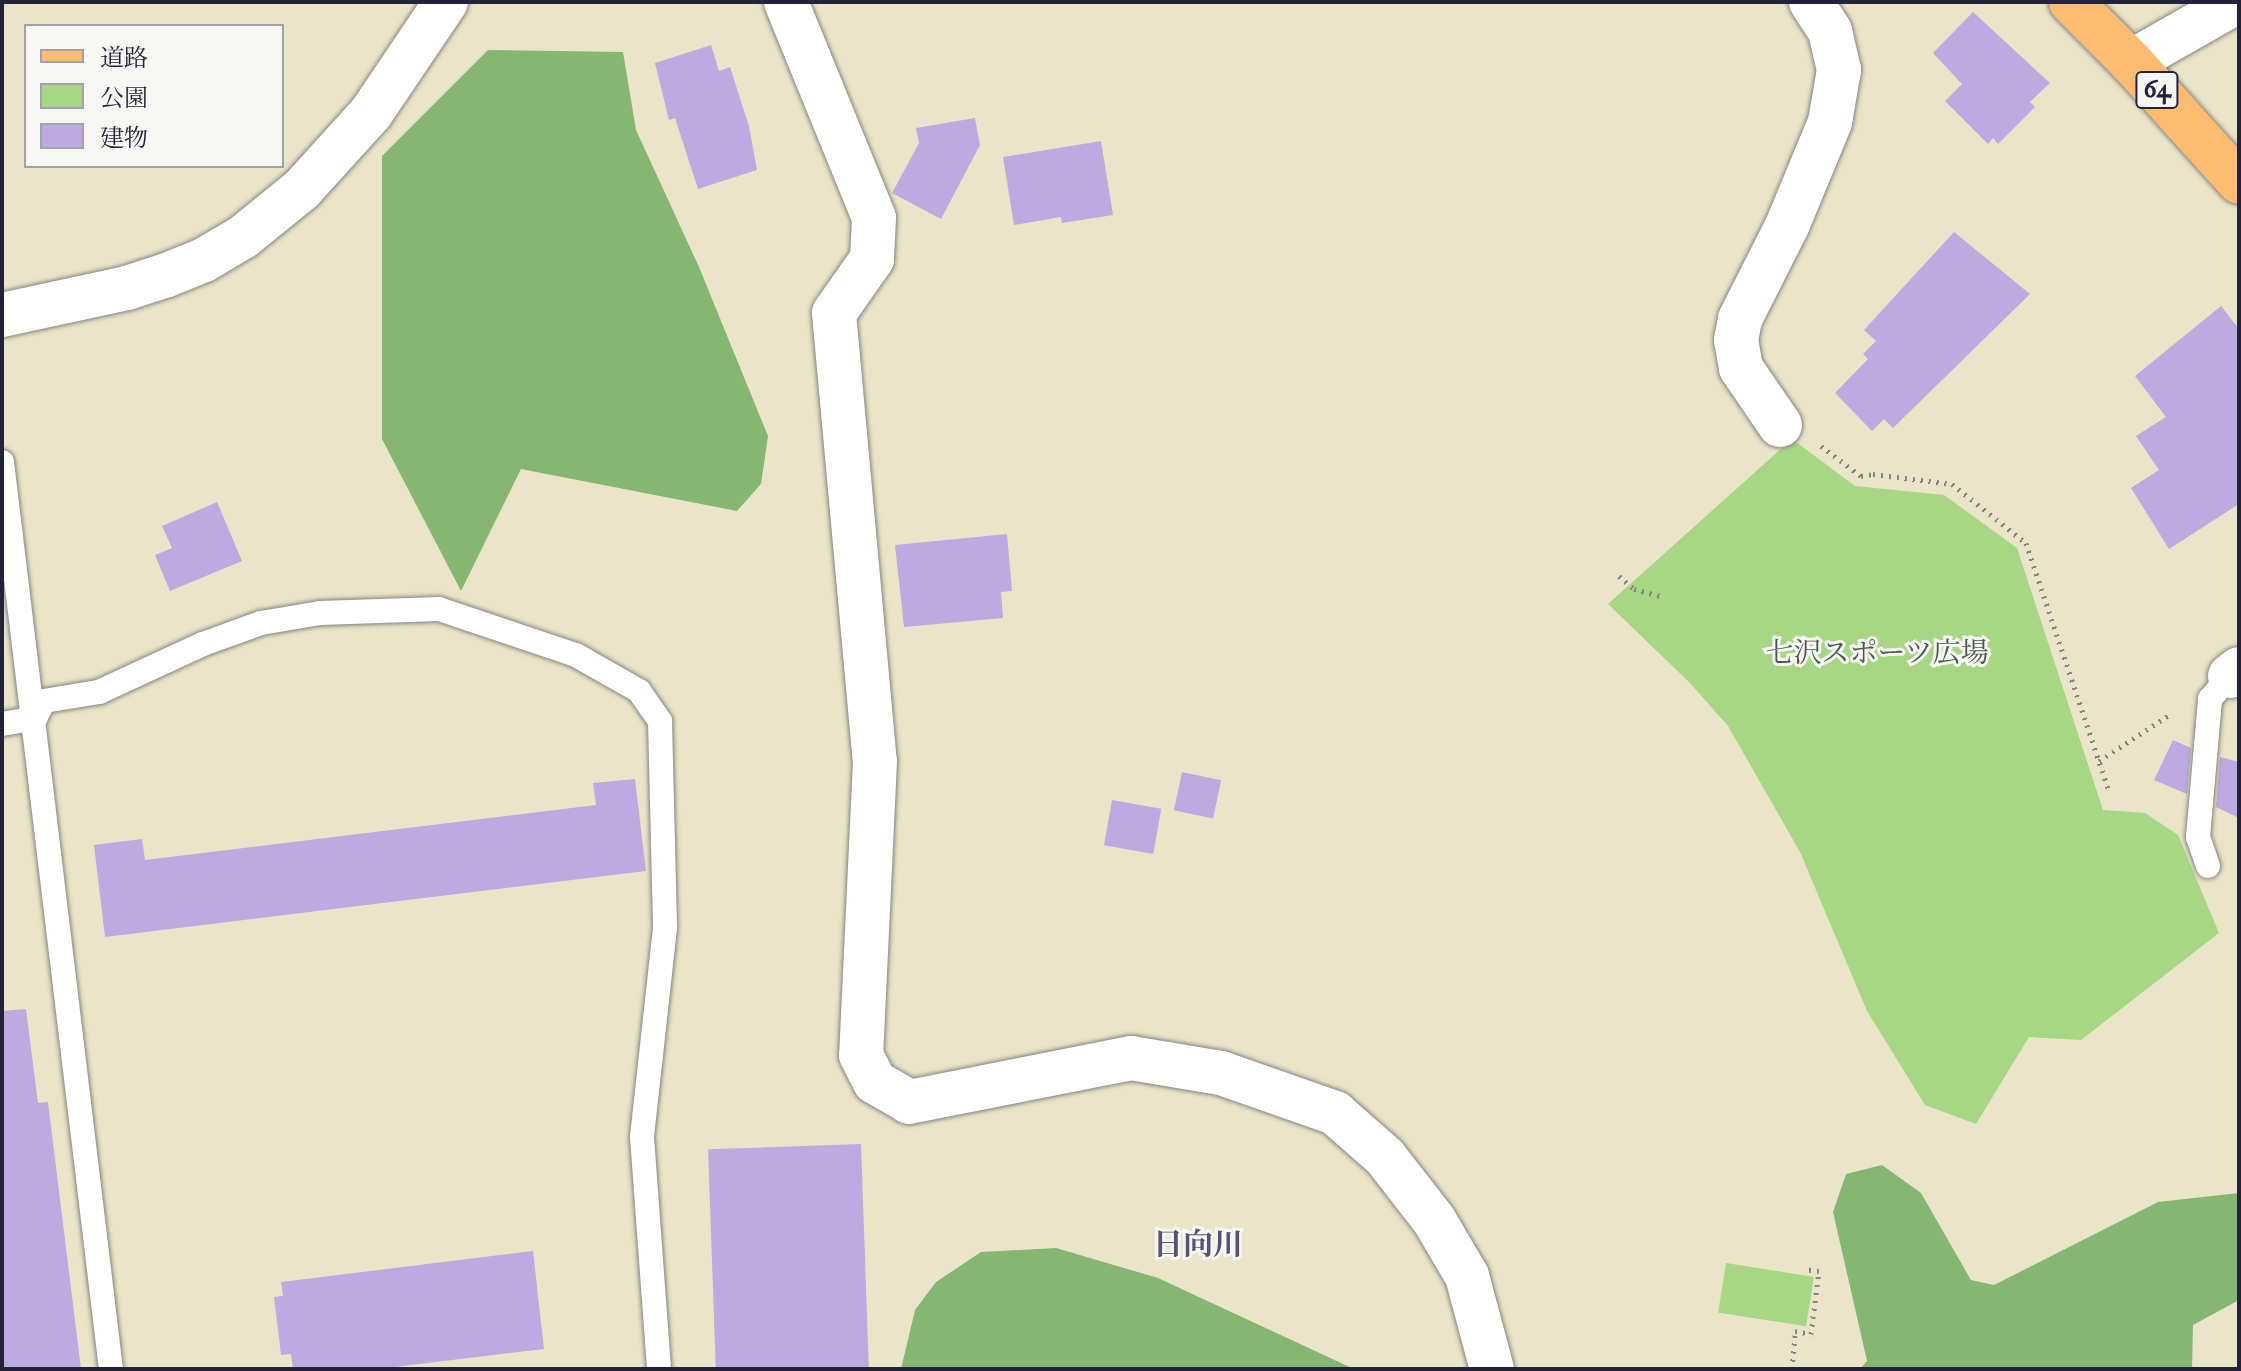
<!DOCTYPE html>
<html>
<head>
<meta charset="utf-8">
<style>
	body { margin:0 }
	#map { position:relative; width:2241px; height:1371px; overflow:hidden; background:#eae5c8; font-family:"IM FELL Double Pica","Noto Serif JP",serif }
	div>[style] { position:absolute }
	.green>* { inset:0; background:#a7d684; transform-origin:0 0 }
	.forest>* { inset:0; background:#85b772 }
	.building>* { inset:0; background:#bdaae0; transform-origin:0 0 }
	.path>* { height:5px; margin-top:-2.5px; transform-origin:0; background:repeating-linear-gradient(90deg,#868482 0 2px,transparent 0 8px) }
	.roads { filter:drop-shadow(0 0 2px #868482) drop-shadow(0 0 2px #868482) }
	.lane>* { height:24px; margin:-12px; padding:0 12px; transform-origin:12px; border-radius:12px; background:#fff }
	.street>* { height:44px; margin:-22px; padding:0 22px; transform-origin:22px; border-radius:22px; background:#fff }
	.primary>* { height:44px; margin:-22px; padding:0 22px; transform-origin:22px; border-radius:22px; background:#febb71 }
	span { translate:-50% -50%; white-space:nowrap; text-align:center; line-height:1.15; -webkit-text-stroke:6px #f6f6f2; paint-order:stroke }
	.shield-label span { padding:2px 6px; background:#f6f6f2; border:2px solid; border-radius:6px; -webkit-text-stroke-width:0 }
	.shield-label { font-size:26px; color:#22223b; font-weight:700 }
	.park-label { font-size:28px; color:#4a5851 }
	.neighbourhood-label { font-size:30px; color:#585275; font-weight:700 }
	.frame { position:absolute; inset:0; border:4px solid #22223b; pointer-events:none }
	.legend { position:absolute; left:24px; top:24px; width:260px; height:144px; box-sizing:border-box; background:#f6f6f2; border:2px solid #a1a1a9; margin:0; padding:10px 14px; list-style:none; font-size:24px; color:#22223b }
	.legend li { display:flex; align-items:center; gap:16px; height:40px }
	.legend b { width:40px; border:2px solid #a1a1a9 }
</style>
</head>
<body>
<div id="map">
	<div class="green">
		<i style="clip-path:polygon(1792px 439px,1855px 486px,1944px 495px,2017px 548px,2103px 810px,2145px 813px,2178px 835px,2219px 933px,2081px 1040px,2029px 1037px,1976px 1124px,1925px 1105px,1867px 1011px,1800px 852px,1728px 726px,1690px 683px,1608px 604px)"></i>
		<i style="left:1726px;top:1263px;width:89px;height:50px;rotate:9deg"></i>
	</div>
	<div class="forest">
		<i style="clip-path:polygon(488px 50px,623px 52px,636px 130px,699px 267px,768px 436px,761px 484px,737px 511px,521px 469px,461px 591px,382px 439px,382px 156px)"></i>
		<i style="clip-path:polygon(1882px 1165px,1921px 1193px,1971px 1280px,1994px 1285px,2158px 1202px,2239px 1193px,2239px 1300px,2193px 1325px,2192px 1369px,1860px 1369px,1867px 1361px,1833px 1212px,1846px 1174px)"></i>
		<i style="clip-path:polygon(1056px 1248px,1158px 1278px,1354px 1369px,901px 1369px,915px 1310px,936px 1282px,981px 1252px)"></i>
	</div>
	<div class="building">
		<i style="clip-path:polygon(1973px 12px,2050px 83px,2030px 102px,2035px 107px,1998px 144px,1993px 138px,1988px 144px,1945px 101px,1962px 84px,1933px 53px)"></i>
		<i style="clip-path:polygon(711px 45px,719px 71px,730px 67px,749px 126px,757px 170px,698px 189px,675px 118px,669px 120px,655px 63px)"></i>
		<i style="clip-path:polygon(975px 118px,980px 145px,941px 219px,892px 193px,919px 143px,916px 128px)"></i>
		<i style="clip-path:polygon(1101px 141px,1113px 215px,1062px 223px,1061px 217px,1014px 225px,1003px 157px)"></i>
		<i style="clip-path:polygon(1954px 232px,2030px 294px,1893px 428px,1884px 419px,1872px 431px,1835px 393px,1868px 359px,1863px 354px,1876px 341px,1864px 330px)"></i>
		<i style="clip-path:polygon(2221px 306px,2239px 329px,2239px 504px,2169px 549px,2131px 488px,2159px 470px,2136px 436px,2166px 417px,2135px 376px)"></i>
		<i style="clip-path:polygon(217px 502px,242px 561px,170px 591px,155px 555px,172px 548px,162px 526px)"></i>
		<i style="clip-path:polygon(1007px 534px,1012px 591px,1001px 592px,1003px 618px,904px 627px,895px 545px)"></i>
		<i style="clip-path:polygon(2173px 740px,2191px 748px,2187px 794px,2154px 780px)"></i>
		<i style="clip-path:polygon(2220px 757px,2239px 762px,2239px 818px,2216px 807px)"></i>
		<i style="left:1182px;top:772px;width:40px;height:39px;rotate:12deg"></i>
		<i style="clip-path:polygon(635px 779px,646px 871px,105px 937px,94px 845px,142px 839px,145px 860px,596px 805px,593px 783px)"></i>
		<i style="left:1112px;top:800px;width:50px;height:46px;rotate:10deg"></i>
		<i style="clip-path:polygon(26px 1009px,38px 1103px,48px 1102px,81px 1369px,2px 1369px,2px 1011px)"></i>
		<i style="left:861px;top:1144px;width:225px;height:153px;rotate:88deg"></i>
		<i style="clip-path:polygon(533px 1251px,544px 1349px,378px 1369px,293px 1369px,291px 1354px,281px 1355px,274px 1297px,283px 1296px,281px 1282px)"></i>
	</div>
	<div class="path">
		<i style="left:1821px;top:446px;width:50px;rotate:36.9deg"></i>
		<i style="left:1861px;top:476px;width:12px;rotate:-9deg"></i>
		<i style="left:1873px;top:474px;width:80px;rotate:7.2deg"></i>
		<i style="left:1952px;top:484px;width:95px;rotate:38.6deg"></i>
		<i style="left:2026px;top:543px;width:262px;rotate:71.5deg"></i>
		<i style="left:1619px;top:576px;width:20px;rotate:41deg"></i>
		<i style="left:1634px;top:589px;width:30px;rotate:15deg"></i>
		<i style="left:2099px;top:761px;width:87px;rotate:-33.3deg"></i>
		<i style="left:1792px;top:1369px;width:38px;rotate:-85deg"></i>
		<i style="left:1795px;top:1331px;width:16px;rotate:11deg"></i>
		<i style="left:1811px;top:1334px;width:64px;rotate:-82.8deg"></i>
		<i style="left:1819px;top:1271px;width:15px;rotate:-172deg"></i>
	</div>
	<div class="roads">
		<div class="lane">
			<i style="left:2px;top:462px;width:914px;rotate:83.15deg"></i>
			<i style="left:35px;top:718px;width:19px;rotate:-62deg"></i>
			<i style="left:44px;top:701px;width:56px;rotate:-9.3deg"></i>
			<i style="left:99px;top:692px;width:115px;rotate:-24.8deg"></i>
			<i style="left:203px;top:644px;width:62px;rotate:-19.9deg"></i>
			<i style="left:261px;top:623px;width:60px;rotate:-9.6deg"></i>
			<i style="left:320px;top:613px;width:119px;rotate:-1.9deg"></i>
			<i style="left:439px;top:609px;width:145px;rotate:18.6deg"></i>
			<i style="left:576px;top:655px;width:73px;rotate:29.7deg"></i>
			<i style="left:639px;top:691px;width:37px;rotate:55deg"></i>
			<i style="left:660px;top:721px;width:207px;rotate:88.6deg"></i>
			<i style="left:665px;top:928px;width:210px;rotate:96.3deg"></i>
			<i style="left:642px;top:1137px;width:233px;rotate:85.8deg"></i>
			<i style="left:2px;top:724px;width:34px;rotate:-10deg"></i>
			<i style="left:2208px;top:866px;width:31px;rotate:-109deg"></i>
			<i style="left:2198px;top:837px;width:139px;rotate:-85deg"></i>
			<i style="left:2210px;top:699px;width:30px;rotate:-49deg"></i>
		</div>
		<div class="street">
			<i style="left:786px;top:2px;width:233px;rotate:67.8deg"></i>
			<i style="left:874px;top:218px;width:41px;rotate:92.8deg"></i>
			<i style="left:872px;top:259px;width:66px;rotate:125.1deg"></i>
			<i style="left:834px;top:313px;width:450px;rotate:84.8deg"></i>
			<i style="left:875px;top:761px;width:294px;rotate:92.7deg"></i>
			<i style="left:861px;top:1055px;width:30px;rotate:63deg"></i>
			<i style="left:875px;top:1082px;width:39px;rotate:30deg"></i>
			<i style="left:909px;top:1102px;width:226px;rotate:-11.2deg"></i>
			<i style="left:1131px;top:1058px;width:91px;rotate:9.5deg"></i>
			<i style="left:1221px;top:1073px;width:121px;rotate:19.3deg"></i>
			<i style="left:1335px;top:1113px;width:67px;rotate:41.3deg"></i>
			<i style="left:1385px;top:1157px;width:80px;rotate:52.1deg"></i>
			<i style="left:1434px;top:1220px;width:65px;rotate:59.5deg"></i>
			<i style="left:1467px;top:1276px;width:96px;rotate:75deg"></i>
			<i style="left:2131px;top:62px;width:121px;rotate:-29.7deg"></i>
			<i style="left:2px;top:315px;width:128px;rotate:-12.2deg"></i>
			<i style="left:127px;top:288px;width:42px;rotate:-18deg"></i>
			<i style="left:167px;top:275px;width:40px;rotate:-22deg"></i>
			<i style="left:204px;top:260px;width:45px;rotate:-30.5deg"></i>
			<i style="left:243px;top:237px;width:76px;rotate:-39.1deg"></i>
			<i style="left:302px;top:189px;width:103px;rotate:-47.8deg"></i>
			<i style="left:371px;top:113px;width:134px;rotate:-56deg"></i>
			<i style="left:1780px;top:425px;width:69px;rotate:-124.4deg"></i>
			<i style="left:1741px;top:368px;width:28px;rotate:-100deg"></i>
			<i style="left:1736px;top:340px;width:21px;rotate:-79deg"></i>
			<i style="left:1740px;top:319px;width:104px;rotate:-63.2deg"></i>
			<i style="left:1787px;top:226px;width:113px;rotate:-67.5deg"></i>
			<i style="left:1830px;top:122px;width:53px;rotate:-80.2deg"></i>
			<i style="left:1839px;top:70px;width:40px;rotate:-103deg"></i>
			<i style="left:1830px;top:31px;width:35px;rotate:-123deg"></i>
			<i style="left:2230px;top:676px;width:11px;rotate:-38deg"></i>
		</div>
		<div class="primary">
			<i style="left:2071px;top:2px;width:85px;rotate:45deg"></i>
			<i style="left:2131px;top:62px;width:161px;rotate:48deg"></i>
		</div>
	</div>
	<div class="shield-label">
		<span style="left:2157px;top:90px">64</span>
	</div>
	<div class="park-label">
		<span style="left:1877px;top:654px">七沢スポーツ広場</span>
	</div>
	<div class="neighbourhood-label">
		<span style="left:1198px;top:1245px">日向川</span>
	</div>
	<div class="frame"></div>
	<ul class="legend">
	<li><b style="height:10px;background:#febb71"></b>道路</li>
	<li><b style="height:22px;background:#a7d684"></b>公園</li>
	<li><b style="height:22px;background:#bdaae0"></b>建物</li>
	</ul>
</div>
</body>
</html>
